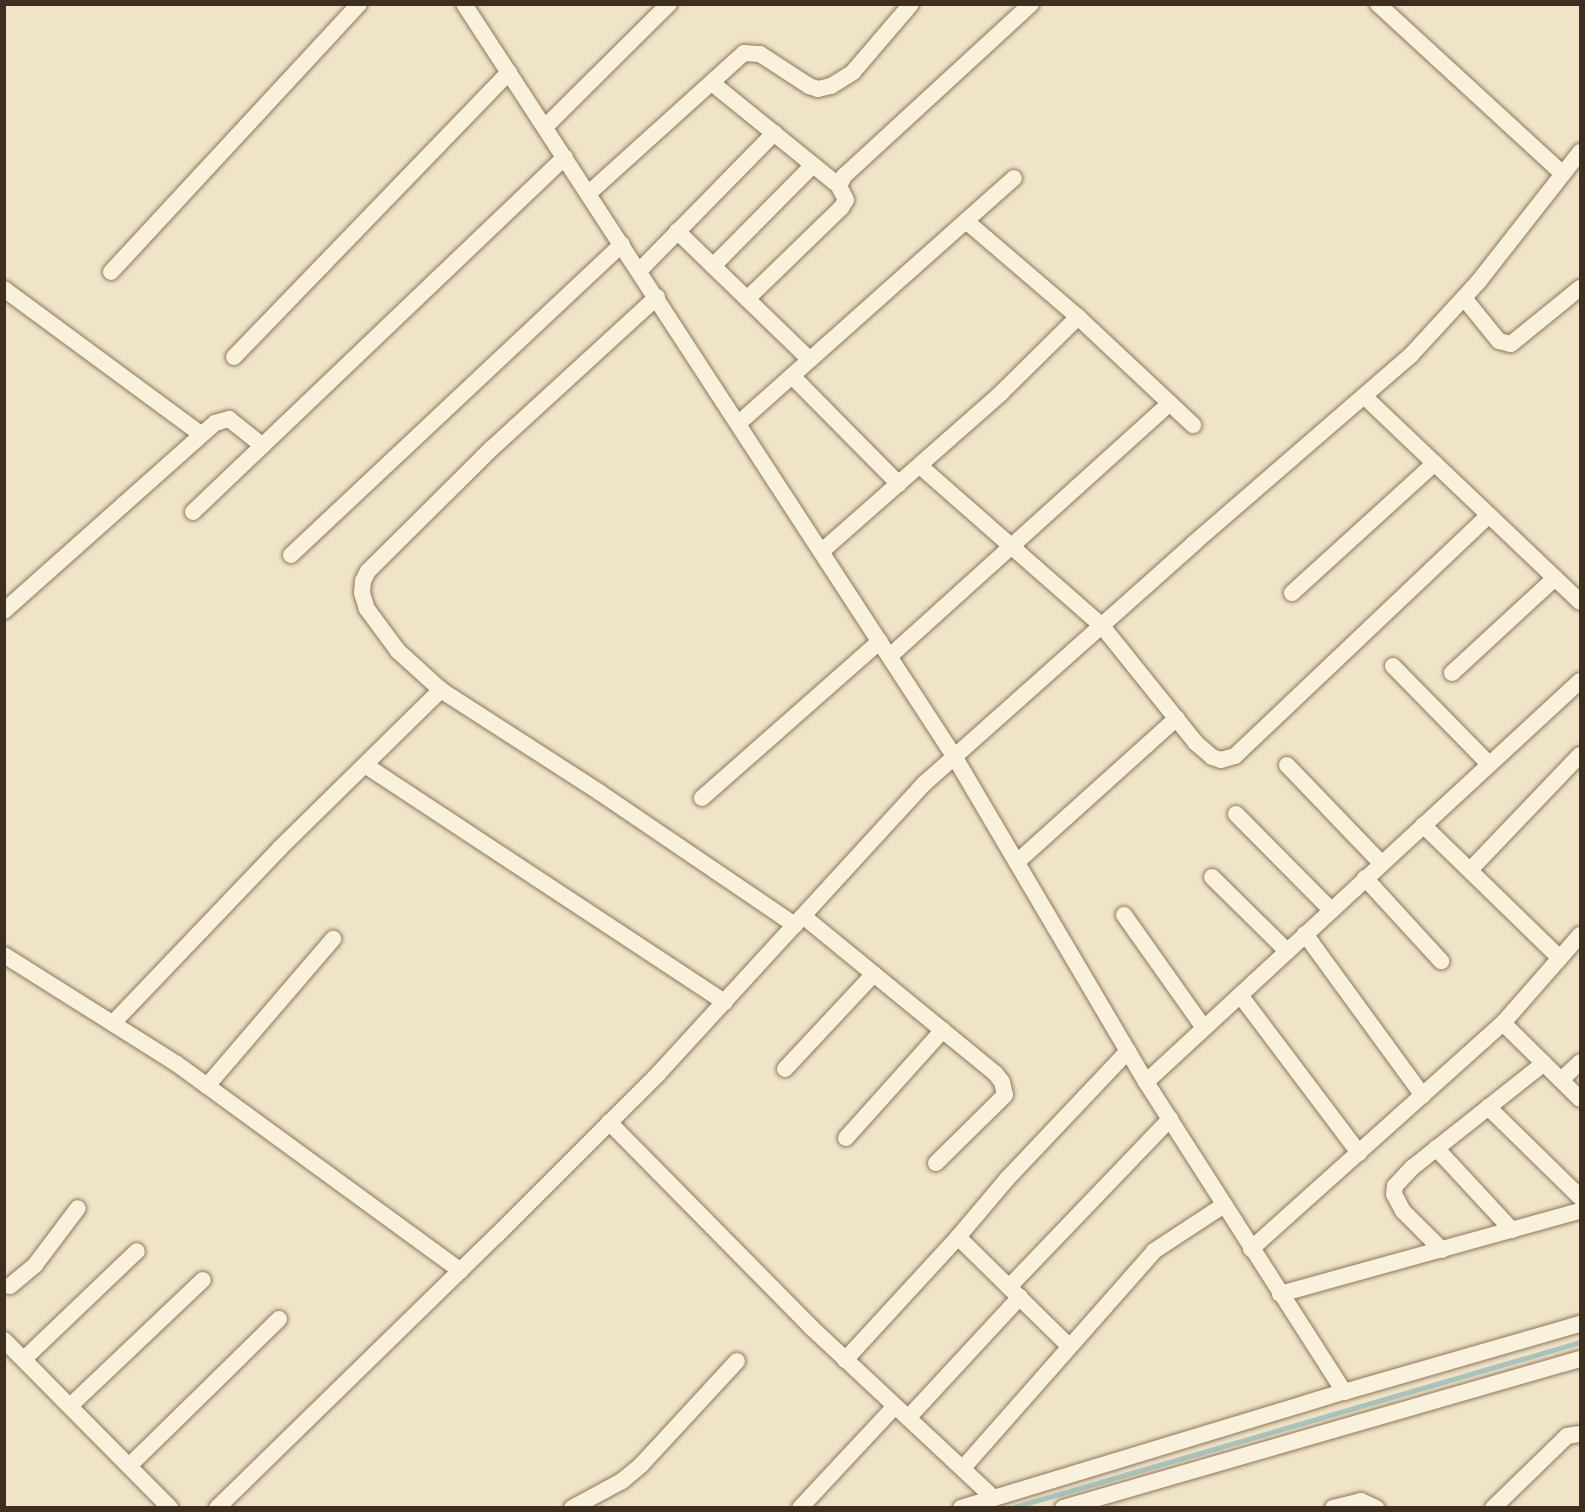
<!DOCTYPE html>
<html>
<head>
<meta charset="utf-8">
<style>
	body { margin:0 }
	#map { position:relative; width:1585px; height:1512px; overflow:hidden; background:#f0e4c8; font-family:Lora,serif }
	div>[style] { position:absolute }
	.stream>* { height:5px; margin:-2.5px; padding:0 2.5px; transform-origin:2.5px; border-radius:2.5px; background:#a9c4bc }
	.roads { filter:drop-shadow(0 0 2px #8d765c) drop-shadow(0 0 2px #8d765c) }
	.minor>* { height:16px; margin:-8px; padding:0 8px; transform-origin:8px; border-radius:8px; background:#faf1dc }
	span { translate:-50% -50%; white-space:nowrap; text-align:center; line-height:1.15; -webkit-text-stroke:5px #f7eed8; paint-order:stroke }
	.frame { position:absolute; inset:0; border:6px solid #3d2e20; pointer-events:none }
</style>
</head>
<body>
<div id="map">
	<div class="stream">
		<i style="left:1011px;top:1508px;width:593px;rotate:-16.26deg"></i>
	</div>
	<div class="roads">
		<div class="minor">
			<i style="left:464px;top:4px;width:898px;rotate:56.91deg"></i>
			<i style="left:954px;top:756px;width:378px;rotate:59.5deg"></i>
			<i style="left:1146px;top:1082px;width:368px;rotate:57.4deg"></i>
			<i style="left:1378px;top:4px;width:250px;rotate:42.6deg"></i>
			<i style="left:712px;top:83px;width:164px;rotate:39deg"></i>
			<i style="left:545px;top:127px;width:175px;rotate:-44.8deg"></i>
			<i style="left:589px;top:193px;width:209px;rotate:-42.1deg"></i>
			<i style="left:744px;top:53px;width:16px;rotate:4deg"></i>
			<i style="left:760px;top:54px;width:59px;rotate:33.1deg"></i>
			<i style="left:809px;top:86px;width:9px;rotate:18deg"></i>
			<i style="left:818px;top:89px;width:13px;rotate:-13deg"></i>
			<i style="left:831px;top:86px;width:26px;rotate:-32deg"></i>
			<i style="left:853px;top:72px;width:89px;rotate:-49.5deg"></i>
			<i style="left:966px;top:221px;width:148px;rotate:40.6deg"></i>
			<i style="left:1078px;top:317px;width:158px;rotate:43.2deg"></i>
			<i style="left:677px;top:231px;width:185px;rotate:44.1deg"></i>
			<i style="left:713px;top:266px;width:142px;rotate:-45.3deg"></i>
			<i style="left:640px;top:270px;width:192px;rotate:-45.6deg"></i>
			<i style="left:111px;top:272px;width:365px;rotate:-47.2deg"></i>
			<i style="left:4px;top:289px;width:245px;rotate:36.4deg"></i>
			<i style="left:657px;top:297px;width:225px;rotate:137.5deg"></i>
			<i style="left:491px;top:449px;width:173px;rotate:135.2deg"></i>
			<i style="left:368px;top:571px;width:11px;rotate:117deg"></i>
			<i style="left:363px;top:581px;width:12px;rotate:95deg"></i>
			<i style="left:362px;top:593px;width:17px;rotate:73deg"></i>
			<i style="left:367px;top:609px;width:52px;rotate:53.6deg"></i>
			<i style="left:398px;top:651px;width:58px;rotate:42.2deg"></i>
			<i style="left:441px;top:690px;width:188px;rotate:32.8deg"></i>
			<i style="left:599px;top:792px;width:237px;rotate:34.2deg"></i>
			<i style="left:1464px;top:298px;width:55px;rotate:50.9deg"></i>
			<i style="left:1499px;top:341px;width:12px;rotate:14deg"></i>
			<i style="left:1511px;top:344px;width:89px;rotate:-39.1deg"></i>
			<i style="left:747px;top:299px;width:131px;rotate:-44.1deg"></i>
			<i style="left:841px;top:208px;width:9px;rotate:-58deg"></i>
			<i style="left:846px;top:200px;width:16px;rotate:-117deg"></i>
			<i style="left:839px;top:186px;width:11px;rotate:-63deg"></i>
			<i style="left:844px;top:176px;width:254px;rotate:-42.6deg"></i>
			<i style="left:234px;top:357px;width:396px;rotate:-46deg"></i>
			<i style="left:792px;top:376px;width:152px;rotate:45.3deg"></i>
			<i style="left:1365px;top:397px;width:297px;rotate:43.6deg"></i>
			<i style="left:739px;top:423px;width:368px;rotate:-41.7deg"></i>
			<i style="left:920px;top:466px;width:242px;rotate:41.3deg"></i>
			<i style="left:1102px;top:626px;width:150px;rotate:51.2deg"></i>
			<i style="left:1196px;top:743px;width:21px;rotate:41deg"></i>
			<i style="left:1212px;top:757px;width:9px;rotate:18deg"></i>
			<i style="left:1221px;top:760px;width:15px;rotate:-16deg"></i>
			<i style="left:1235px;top:756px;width:350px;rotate:-43.5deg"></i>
			<i style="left:193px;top:512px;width:514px;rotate:-43.66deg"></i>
			<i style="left:822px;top:551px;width:239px;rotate:-41.4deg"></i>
			<i style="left:1001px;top:393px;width:108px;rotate:-44.6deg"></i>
			<i style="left:291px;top:555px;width:454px;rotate:-43.2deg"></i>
			<i style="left:1292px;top:593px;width:193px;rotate:-42.3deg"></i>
			<i style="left:4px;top:611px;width:283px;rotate:-41.7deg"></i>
			<i style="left:215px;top:423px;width:15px;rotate:-16deg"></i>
			<i style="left:229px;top:419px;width:43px;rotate:38.5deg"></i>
			<i style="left:890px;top:656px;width:377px;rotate:-42.1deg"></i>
			<i style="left:1393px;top:666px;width:137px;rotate:45.6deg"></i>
			<i style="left:1452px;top:673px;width:140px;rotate:-42.7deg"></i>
			<i style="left:365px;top:765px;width:431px;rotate:33.4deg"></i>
			<i style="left:1287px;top:765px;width:136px;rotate:46.2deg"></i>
			<i style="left:702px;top:798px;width:237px;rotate:-41.4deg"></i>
			<i style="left:1236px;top:814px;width:135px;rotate:45.3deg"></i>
			<i style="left:1423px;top:825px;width:191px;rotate:44.2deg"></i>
			<i style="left:1017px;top:862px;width:215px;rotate:-42deg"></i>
			<i style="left:1470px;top:870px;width:159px;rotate:-46.3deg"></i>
			<i style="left:1212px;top:877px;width:105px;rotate:44.6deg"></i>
			<i style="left:1365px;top:878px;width:113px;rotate:47.5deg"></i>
			<i style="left:1124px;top:915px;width:138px;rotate:54.7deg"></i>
			<i style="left:803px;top:916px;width:248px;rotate:39.3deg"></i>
			<i style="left:995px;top:1073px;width:11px;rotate:52deg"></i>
			<i style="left:1002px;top:1082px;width:13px;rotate:77deg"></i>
			<i style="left:1005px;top:1095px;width:97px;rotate:135.4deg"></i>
			<i style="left:1305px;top:934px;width:200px;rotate:53.9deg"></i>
			<i style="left:4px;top:955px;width:204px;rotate:32.2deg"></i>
			<i style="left:177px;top:1064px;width:351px;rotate:36.1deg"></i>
			<i style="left:1240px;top:995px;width:198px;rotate:53deg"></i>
			<i style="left:113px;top:1023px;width:242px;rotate:-46.3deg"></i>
			<i style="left:280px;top:848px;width:226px;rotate:-44.5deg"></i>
			<i style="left:1503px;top:1023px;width:108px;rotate:44.6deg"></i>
			<i style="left:785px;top:1069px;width:130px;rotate:-46.9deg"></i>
			<i style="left:1561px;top:1080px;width:26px;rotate:-43deg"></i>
			<i style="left:1146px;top:1082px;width:591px;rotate:-42.74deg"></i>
			<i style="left:207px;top:1086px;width:194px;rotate:-49.4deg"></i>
			<i style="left:1488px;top:1107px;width:129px;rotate:44.4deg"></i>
			<i style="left:609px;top:1122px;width:288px;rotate:45.4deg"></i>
			<i style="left:811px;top:1327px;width:250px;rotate:43.1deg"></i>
			<i style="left:846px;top:1138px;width:145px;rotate:-48.1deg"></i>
			<i style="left:1436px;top:1148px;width:112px;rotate:47.2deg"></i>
			<i style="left:958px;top:1237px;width:156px;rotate:44.5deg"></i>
			<i style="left:1251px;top:1249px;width:338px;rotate:-41.9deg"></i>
			<i style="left:1503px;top:1023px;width:117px;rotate:-48.8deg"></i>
			<i style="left:1442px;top:1250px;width:55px;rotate:-135deg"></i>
			<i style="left:1403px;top:1211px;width:19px;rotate:-118deg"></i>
			<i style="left:1394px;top:1194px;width:8px;rotate:-83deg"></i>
			<i style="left:1395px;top:1186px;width:26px;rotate:-47deg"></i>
			<i style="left:1413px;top:1167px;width:167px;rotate:-38.4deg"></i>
			<i style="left:10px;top:1286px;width:33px;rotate:-40deg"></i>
			<i style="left:35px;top:1265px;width:71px;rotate:-53deg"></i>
			<i style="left:1009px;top:1287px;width:233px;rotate:-46.2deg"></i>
			<i style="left:1280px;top:1294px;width:311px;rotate:-15.5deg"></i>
			<i style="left:4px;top:1340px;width:236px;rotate:45.3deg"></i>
			<i style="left:24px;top:1359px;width:156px;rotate:-43.7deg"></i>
			<i style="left:845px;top:1360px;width:167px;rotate:-47.4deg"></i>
			<i style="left:958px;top:1237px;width:76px;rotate:-49.8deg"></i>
			<i style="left:1007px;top:1179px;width:176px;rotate:-46.6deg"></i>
			<i style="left:70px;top:1406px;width:183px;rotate:-43.5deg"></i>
			<i style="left:908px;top:1418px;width:165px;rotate:-47.2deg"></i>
			<i style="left:129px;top:1466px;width:210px;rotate:-44.4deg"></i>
			<i style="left:963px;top:1468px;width:289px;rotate:-48.6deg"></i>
			<i style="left:1154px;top:1251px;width:84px;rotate:-33.3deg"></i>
			<i style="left:217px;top:1508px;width:392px;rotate:-44.3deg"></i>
			<i style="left:498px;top:1234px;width:226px;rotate:-45deg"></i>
			<i style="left:658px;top:1074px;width:395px;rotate:-47.5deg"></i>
			<i style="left:925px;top:783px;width:361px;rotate:-41.7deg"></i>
			<i style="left:1194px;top:543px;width:287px;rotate:-40.9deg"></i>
			<i style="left:1411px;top:355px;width:100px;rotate:-47.4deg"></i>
			<i style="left:1479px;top:281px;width:164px;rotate:-51.9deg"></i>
			<i style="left:572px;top:1508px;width:57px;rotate:-28.4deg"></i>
			<i style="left:622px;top:1481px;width:26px;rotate:-40deg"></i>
			<i style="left:642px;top:1464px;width:140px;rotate:-47.3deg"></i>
			<i style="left:800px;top:1508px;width:139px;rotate:-47deg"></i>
			<i style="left:961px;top:1508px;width:400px;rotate:-16.9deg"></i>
			<i style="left:1344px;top:1392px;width:246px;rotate:-16.1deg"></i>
			<i style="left:1063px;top:1508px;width:538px;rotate:-16.08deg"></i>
			<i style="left:1333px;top:1508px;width:29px;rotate:-14deg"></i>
			<i style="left:1361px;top:1501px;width:17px;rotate:25deg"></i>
			<i style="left:1493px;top:1508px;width:103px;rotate:-44.2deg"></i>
			<i style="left:1567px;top:1436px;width:13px;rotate:-9deg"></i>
		</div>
	</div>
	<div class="frame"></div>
</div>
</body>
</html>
